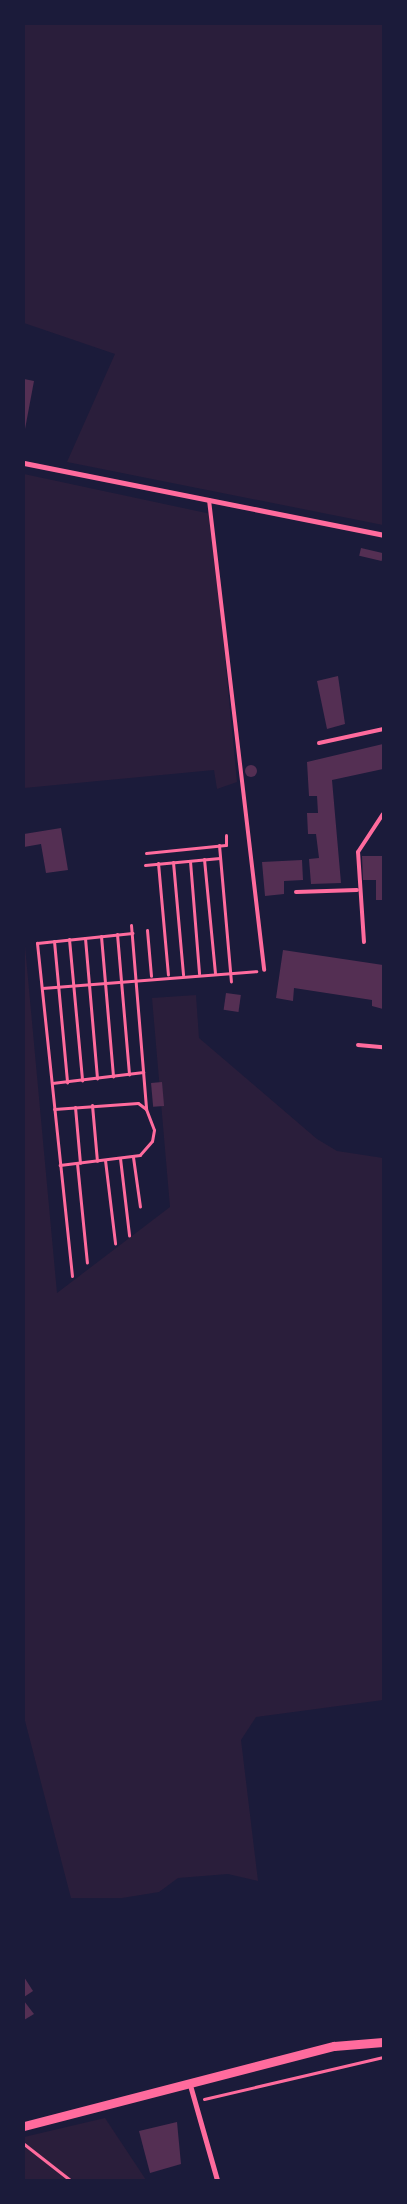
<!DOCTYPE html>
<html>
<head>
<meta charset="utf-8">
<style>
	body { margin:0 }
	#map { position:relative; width:407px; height:2204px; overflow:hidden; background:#1b1b3a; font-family:Helvetica,sans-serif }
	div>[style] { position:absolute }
	.green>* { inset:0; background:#2a1e3b }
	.building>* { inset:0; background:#542f53; transform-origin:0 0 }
	.round { border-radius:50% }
	.path>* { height:3px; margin:-1.5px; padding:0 1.5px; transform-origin:1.5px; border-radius:1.5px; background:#ff6b9d }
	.service>* { height:4px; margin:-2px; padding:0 2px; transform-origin:2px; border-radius:2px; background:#ff6b9d }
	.minor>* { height:5px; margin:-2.5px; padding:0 2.5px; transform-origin:2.5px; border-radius:2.5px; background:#ff6b9d }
	.tertiary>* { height:9px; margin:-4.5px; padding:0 4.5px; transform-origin:4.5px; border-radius:4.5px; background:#ff6b9d }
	span { translate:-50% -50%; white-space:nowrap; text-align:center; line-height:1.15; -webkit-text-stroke:4px #1b1b3a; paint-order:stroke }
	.frame { position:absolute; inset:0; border:25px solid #1b1b3a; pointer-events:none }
</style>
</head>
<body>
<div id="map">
	<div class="green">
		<i style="clip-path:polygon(24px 24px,383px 24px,383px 525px,67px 462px,115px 354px,24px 323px)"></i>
		<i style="clip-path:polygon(24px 474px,211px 514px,237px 782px,217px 789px,214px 770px,24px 788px)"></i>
		<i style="clip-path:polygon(24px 935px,57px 1293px,170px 1207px,152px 998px,196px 995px,199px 1038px,317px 1139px,337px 1151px,383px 1158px,383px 1700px,256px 1717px,241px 1740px,258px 1881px,228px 1874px,178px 1878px,159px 1892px,122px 1898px,71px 1898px,24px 1717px)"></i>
		<i style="clip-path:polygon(105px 2118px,146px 2180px,24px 2180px,24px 2137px)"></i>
	</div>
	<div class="building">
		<i style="clip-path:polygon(24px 379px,34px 381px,25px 429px,24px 429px)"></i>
		<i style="left:361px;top:548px;width:23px;height:8px;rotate:13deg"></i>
		<i style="clip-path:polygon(338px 676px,345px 724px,327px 729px,317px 681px)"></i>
		<i style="clip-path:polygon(383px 744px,383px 769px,332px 780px,341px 883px,311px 884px,309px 859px,319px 858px,316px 834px,308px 834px,307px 813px,318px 813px,317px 796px,309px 796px,307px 762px)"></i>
		<i class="round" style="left:245px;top:765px;width:12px;height:12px"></i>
		<i style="clip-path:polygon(61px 828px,68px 870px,46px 873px,41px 844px,24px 847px,24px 834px)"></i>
		<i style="clip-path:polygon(362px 856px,383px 856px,383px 900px,376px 900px,376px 880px,363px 880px)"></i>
		<i style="clip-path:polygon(302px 860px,303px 880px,284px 881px,284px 894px,265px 896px,262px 862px)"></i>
		<i style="clip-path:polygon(283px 950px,383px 965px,383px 1009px,372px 1006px,372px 1000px,294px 988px,293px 1001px,276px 998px)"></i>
		<i style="left:226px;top:993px;width:15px;height:17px;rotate:8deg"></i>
		<i style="left:162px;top:1082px;width:24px;height:11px;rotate:85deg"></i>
		<i style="clip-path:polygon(24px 1977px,33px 1991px,24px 1997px)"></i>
		<i style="clip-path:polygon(24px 2001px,34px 2014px,24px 2020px)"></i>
		<i style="clip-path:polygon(177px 2122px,181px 2164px,150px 2173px,139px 2131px)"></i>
	</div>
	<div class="path">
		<i style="left:219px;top:845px;width:137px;rotate:85deg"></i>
		<i style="left:146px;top:853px;width:80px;rotate:-5.7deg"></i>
		<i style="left:226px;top:845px;width:10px;rotate:-90deg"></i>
		<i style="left:204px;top:859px;width:115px;rotate:84.5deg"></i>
		<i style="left:190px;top:861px;width:113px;rotate:85.4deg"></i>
		<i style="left:173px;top:862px;width:113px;rotate:84.9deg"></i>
		<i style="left:158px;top:863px;width:112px;rotate:84.9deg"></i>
		<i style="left:145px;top:865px;width:75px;rotate:-5.3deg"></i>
		<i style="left:131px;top:925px;width:185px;rotate:85.3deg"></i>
		<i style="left:147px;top:930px;width:46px;rotate:85deg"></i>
		<i style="left:117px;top:934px;width:141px;rotate:85.1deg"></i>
		<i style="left:101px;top:936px;width:141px;rotate:85.1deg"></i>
		<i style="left:85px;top:938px;width:141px;rotate:85.1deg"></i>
		<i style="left:69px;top:939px;width:142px;rotate:84.7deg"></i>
		<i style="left:54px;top:941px;width:142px;rotate:84.7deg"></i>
		<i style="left:42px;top:988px;width:215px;rotate:-4.5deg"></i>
		<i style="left:52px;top:1083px;width:92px;rotate:-6.9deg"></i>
		<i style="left:92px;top:1105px;width:56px;rotate:84.9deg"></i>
		<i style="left:75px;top:1107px;width:56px;rotate:84.9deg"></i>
		<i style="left:54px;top:1109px;width:84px;rotate:-4.1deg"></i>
		<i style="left:138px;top:1103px;width:10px;rotate:37deg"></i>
		<i style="left:146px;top:1109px;width:22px;rotate:69deg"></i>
		<i style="left:154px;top:1130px;width:11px;rotate:100deg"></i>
		<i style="left:152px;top:1141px;width:18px;rotate:131deg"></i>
		<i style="left:140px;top:1155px;width:81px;rotate:172.9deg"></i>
		<i style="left:133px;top:1157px;width:50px;rotate:82deg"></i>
		<i style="left:120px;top:1158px;width:78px;rotate:83.3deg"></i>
		<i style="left:105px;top:1160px;width:84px;rotate:83.1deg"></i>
		<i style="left:77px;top:1163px;width:100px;rotate:84.3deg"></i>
		<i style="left:72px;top:1276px;width:335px;rotate:-96deg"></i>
		<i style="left:37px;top:943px;width:96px;rotate:-6deg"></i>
		<i style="left:204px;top:2099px;width:184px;rotate:-13.2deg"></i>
		<i style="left:24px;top:2144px;width:58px;rotate:38deg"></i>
	</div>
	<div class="service">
		<i style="left:209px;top:500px;width:473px;rotate:83.3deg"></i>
		<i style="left:319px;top:743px;width:66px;rotate:-12.3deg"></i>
		<i style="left:296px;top:892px;width:61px;rotate:-1.9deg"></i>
		<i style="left:364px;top:942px;width:90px;rotate:-93.8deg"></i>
		<i style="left:358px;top:852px;width:45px;rotate:-56.7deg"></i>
		<i style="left:358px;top:1045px;width:25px;rotate:5deg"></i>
	</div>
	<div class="minor">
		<i style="left:24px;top:463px;width:366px;rotate:11.3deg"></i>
		<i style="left:190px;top:2085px;width:99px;rotate:74.1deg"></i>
	</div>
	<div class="tertiary">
		<i style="left:24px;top:2126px;width:320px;rotate:-14.5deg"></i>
		<i style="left:334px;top:2046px;width:49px;rotate:-4.7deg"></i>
	</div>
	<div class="frame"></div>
</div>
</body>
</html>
